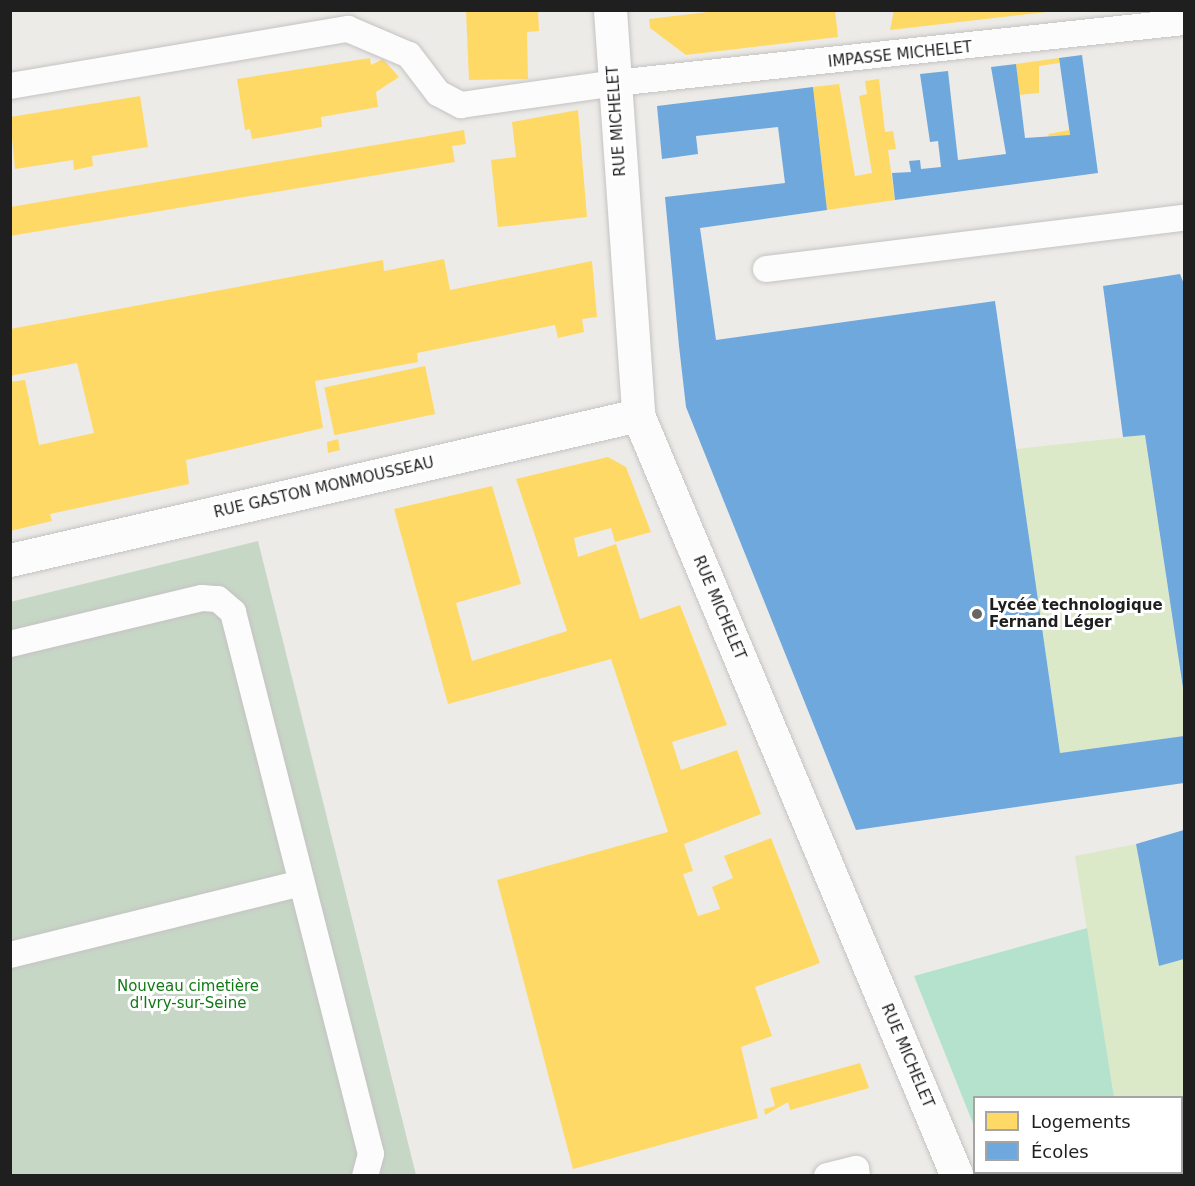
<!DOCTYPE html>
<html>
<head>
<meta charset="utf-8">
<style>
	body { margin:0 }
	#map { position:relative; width:1195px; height:1186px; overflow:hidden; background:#edebe8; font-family:"DejaVu Sans",sans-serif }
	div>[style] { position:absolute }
	.grass>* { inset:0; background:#dbe9c8 }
	.cemetery>* { inset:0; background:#c7d7c6 }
	.pitch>* { inset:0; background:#b5e2cd }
	.homes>* { inset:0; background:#ffd966; transform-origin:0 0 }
	.schools>* { inset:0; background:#6fa8dc }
	.roads { filter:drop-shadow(0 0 2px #c4c3c2) drop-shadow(0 0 2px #c4c3c2) }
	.lane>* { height:26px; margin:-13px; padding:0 13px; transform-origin:13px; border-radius:13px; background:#fcfcfc }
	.street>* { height:33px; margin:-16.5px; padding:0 16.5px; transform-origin:16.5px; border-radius:16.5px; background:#fcfcfc }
	.dots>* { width:16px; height:16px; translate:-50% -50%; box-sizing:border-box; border:3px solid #fff; border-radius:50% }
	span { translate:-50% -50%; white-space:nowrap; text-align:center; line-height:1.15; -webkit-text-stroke:6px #fff; paint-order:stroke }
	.street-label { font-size:15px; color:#1f1f1f }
	.poi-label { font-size:15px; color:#1f1f1f; font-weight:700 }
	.left { translate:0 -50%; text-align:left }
	.park-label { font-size:15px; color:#117a15 }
	.frame { position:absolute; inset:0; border:12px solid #1f1f1f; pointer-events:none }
	.legend { position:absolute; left:973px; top:1096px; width:210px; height:78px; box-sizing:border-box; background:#fff; border:2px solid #a5a5a5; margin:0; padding:8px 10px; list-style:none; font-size:18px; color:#1f1f1f }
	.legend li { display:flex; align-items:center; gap:12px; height:30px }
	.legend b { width:30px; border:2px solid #a5a5a5 }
</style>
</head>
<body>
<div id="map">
	<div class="grass">
		<i style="clip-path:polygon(1145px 435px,1184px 696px,1184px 736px,1060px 753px,1016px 449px)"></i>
		<i style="clip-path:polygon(1136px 844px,1159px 966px,1184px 959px,1184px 1175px,995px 1176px,1182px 1172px,1182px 1098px,1114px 1097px,1075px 856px)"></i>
	</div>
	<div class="cemetery">
		<i style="clip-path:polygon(258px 541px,416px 1175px,11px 1175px,10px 602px)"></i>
	</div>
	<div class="pitch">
		<i style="clip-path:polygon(1087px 928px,1114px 1097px,974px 1098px,974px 1126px,914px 976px)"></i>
	</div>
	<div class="homes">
		<i style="clip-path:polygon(466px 10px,538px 11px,539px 31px,527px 32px,528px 79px,469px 80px)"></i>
		<i style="clip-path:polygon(725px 10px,835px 10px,838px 37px,686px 55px,650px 28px,649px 19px)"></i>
		<i style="clip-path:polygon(894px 10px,1047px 10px,1047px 12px,890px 30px)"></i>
		<i style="clip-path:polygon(370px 58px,371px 65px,383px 59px,399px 77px,376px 92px,378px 107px,321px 117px,322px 127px,252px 139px,250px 129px,245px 130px,237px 79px)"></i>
		<i style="clip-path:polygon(1059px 58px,1059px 63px,1039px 66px,1039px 93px,1019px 95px,1016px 64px)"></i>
		<i style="clip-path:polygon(879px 79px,885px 132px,893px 131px,896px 149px,888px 150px,895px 200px,827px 210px,813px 87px,839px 84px,855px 176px,872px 173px,859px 96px,867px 94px,865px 81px)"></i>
		<i style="clip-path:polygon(140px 96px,148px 147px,92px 156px,93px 166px,74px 170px,73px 160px,15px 169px,10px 117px)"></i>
		<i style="clip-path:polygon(578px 110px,587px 217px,498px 227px,491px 160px,516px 157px,512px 122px)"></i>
		<i style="clip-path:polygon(464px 130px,466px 144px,452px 146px,455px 162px,10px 236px,10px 207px)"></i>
		<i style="left:1069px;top:130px;width:5px;height:21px;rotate:79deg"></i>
		<i style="clip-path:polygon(444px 259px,450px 290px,592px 261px,597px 317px,582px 319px,584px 332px,558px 338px,555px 325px,417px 353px,418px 362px,315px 381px,323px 428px,186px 460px,189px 484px,50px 514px,52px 521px,10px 531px,10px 382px,25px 380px,39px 445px,94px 433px,77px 363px,10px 376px,10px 329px,383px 260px,384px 271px)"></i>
		<i style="left:425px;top:366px;width:49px;height:103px;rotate:78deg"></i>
		<i style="clip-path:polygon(338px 439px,340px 450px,328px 453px,327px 442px)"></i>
		<i style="clip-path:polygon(608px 457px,626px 467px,651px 532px,615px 542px,611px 528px,574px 538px,578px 557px,616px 544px,640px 619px,680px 605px,727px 725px,672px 742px,681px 770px,737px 750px,761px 814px,684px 844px,693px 871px,683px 874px,698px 916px,720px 909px,712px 887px,733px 878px,724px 856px,771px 838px,820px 963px,755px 987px,772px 1036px,741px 1047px,758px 1118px,573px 1169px,497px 880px,668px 832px,611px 659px,448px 704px,394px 509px,492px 486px,521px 584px,456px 603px,472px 661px,567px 631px,516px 479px)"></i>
		<i style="clip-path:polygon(860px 1063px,869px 1088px,790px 1110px,788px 1102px,765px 1115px,764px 1109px,775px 1106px,770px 1088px)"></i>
	</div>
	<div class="schools">
		<i style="clip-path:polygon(1082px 55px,1098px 173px,895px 200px,892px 173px,911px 172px,909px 161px,920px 160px,921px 169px,941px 167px,938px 141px,930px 142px,920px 74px,948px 71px,958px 160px,1006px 154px,991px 67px,1016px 64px,1025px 138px,1070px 135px,1059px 58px)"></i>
		<i style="clip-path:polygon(813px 87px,827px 210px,700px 228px,716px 340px,995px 301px,1060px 753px,1184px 736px,1184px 783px,856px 830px,686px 407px,679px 346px,665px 197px,785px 183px,778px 127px,696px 136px,698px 154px,662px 159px,657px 106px)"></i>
		<i style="clip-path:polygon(1180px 274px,1184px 284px,1183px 688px,1145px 435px,1123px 437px,1103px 286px)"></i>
		<i style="clip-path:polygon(1184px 830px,1184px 959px,1159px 966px,1136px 844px)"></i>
	</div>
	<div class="roads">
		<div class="lane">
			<i style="left:10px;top:86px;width:343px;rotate:-9.6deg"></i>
			<i style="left:348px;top:29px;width:66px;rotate:23.1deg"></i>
			<i style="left:409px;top:55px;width:48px;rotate:52.7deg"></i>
			<i style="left:438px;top:93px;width:26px;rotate:28deg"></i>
			<i style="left:461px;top:105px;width:156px;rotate:-8.1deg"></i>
			<i style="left:615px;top:83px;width:572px;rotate:-6.12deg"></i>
			<i style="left:766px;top:269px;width:421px;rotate:-7deg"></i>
			<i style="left:10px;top:644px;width:197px;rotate:-13.5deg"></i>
			<i style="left:202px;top:598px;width:16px;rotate:4deg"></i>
			<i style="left:218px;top:599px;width:20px;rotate:41deg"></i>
			<i style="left:233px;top:612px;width:559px;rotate:75.72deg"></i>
			<i style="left:371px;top:1154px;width:23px;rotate:105deg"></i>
			<i style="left:10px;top:955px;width:299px;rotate:-13.9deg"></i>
			<i style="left:827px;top:1176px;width:30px;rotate:-14deg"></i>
			<i style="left:856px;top:1169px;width:7px;rotate:82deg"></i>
		</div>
		<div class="street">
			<i style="left:610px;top:10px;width:406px;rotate:86deg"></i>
			<i style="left:638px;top:415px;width:825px;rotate:67.26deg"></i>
			<i style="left:10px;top:560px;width:645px;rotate:-13deg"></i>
		</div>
	</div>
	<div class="dots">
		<i style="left:977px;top:614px;background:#676665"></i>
	</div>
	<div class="street-label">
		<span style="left:900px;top:55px;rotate:-6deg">IMPASSE MICHELET</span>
		<span style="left:617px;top:121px;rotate:-94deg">RUE MICHELET</span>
		<span style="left:324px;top:488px;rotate:-13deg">RUE GASTON MONMOUSSEAU</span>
		<span style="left:719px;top:608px;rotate:67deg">RUE MICHELET</span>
		<span style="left:907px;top:1056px;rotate:67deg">RUE MICHELET</span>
	</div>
	<div class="poi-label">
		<span class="left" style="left:989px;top:614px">Lycée technologique<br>Fernand Léger</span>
	</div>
	<div class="park-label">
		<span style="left:188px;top:995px">Nouveau cimetière<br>d'Ivry-sur-Seine</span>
	</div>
	<div class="frame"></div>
	<ul class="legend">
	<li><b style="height:16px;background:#ffd966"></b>Logements</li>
	<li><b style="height:16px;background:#6fa8dc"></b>Écoles</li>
	</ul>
</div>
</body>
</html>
